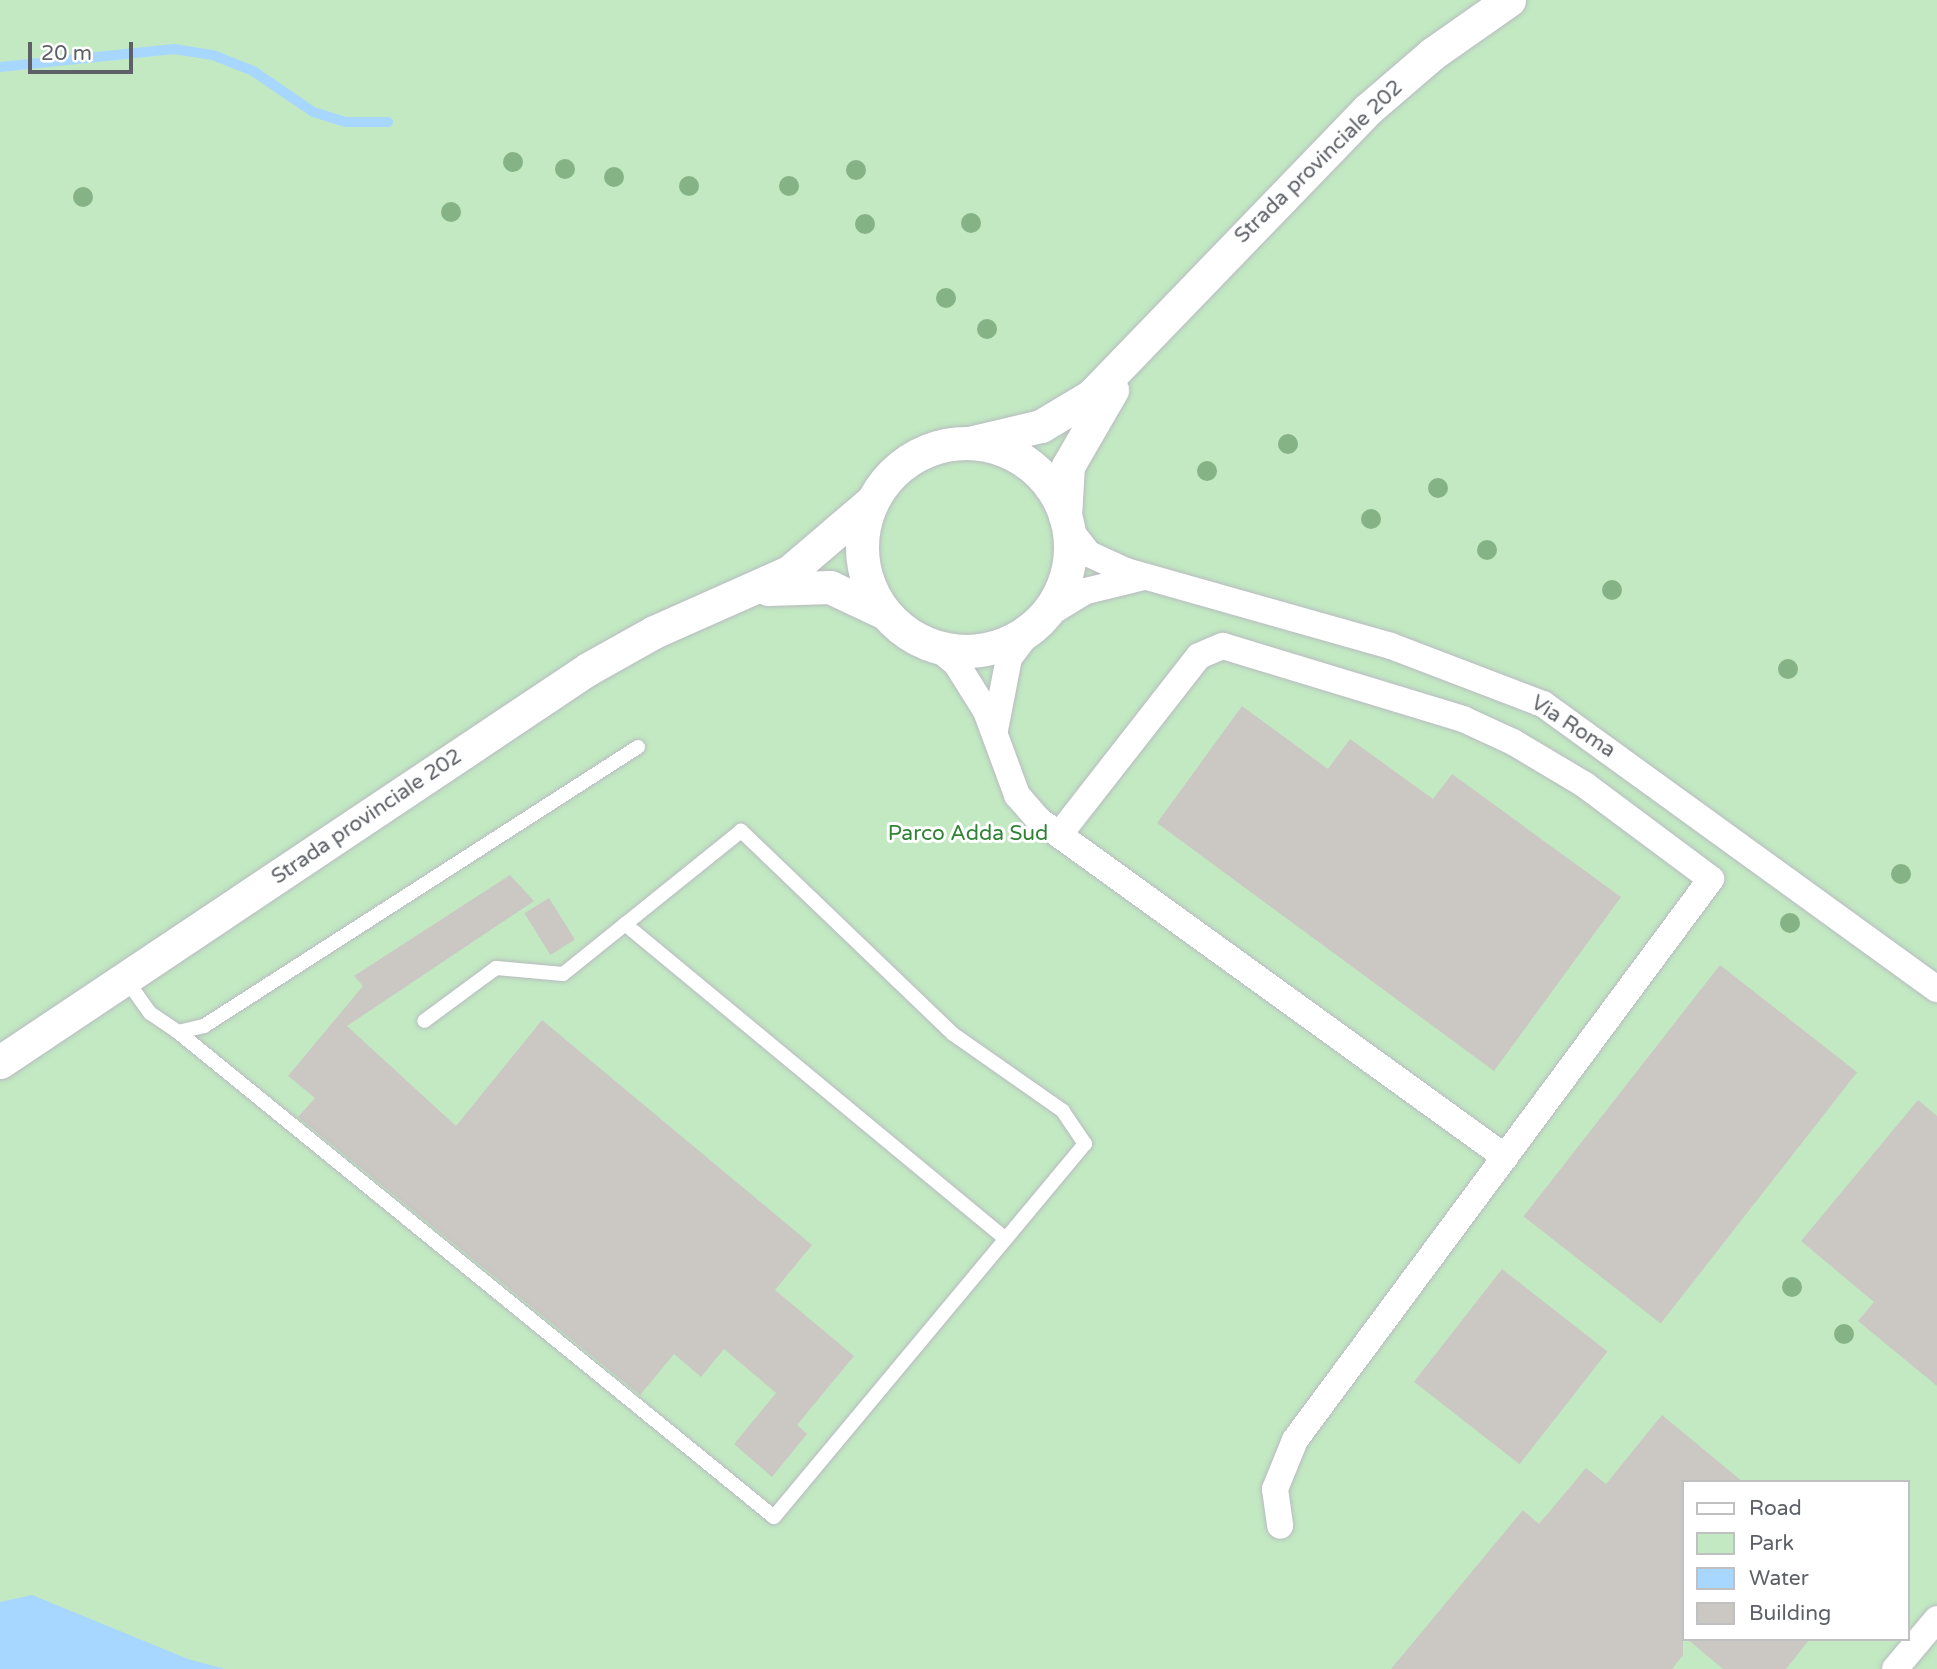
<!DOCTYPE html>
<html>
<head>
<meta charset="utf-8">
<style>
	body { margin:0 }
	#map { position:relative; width:1937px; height:1669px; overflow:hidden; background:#f0eee6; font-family:"Varela Round",sans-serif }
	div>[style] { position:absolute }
	.green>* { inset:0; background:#c2e9c2 }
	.water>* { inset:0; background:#a7d7ff }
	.stream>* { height:10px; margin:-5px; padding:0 5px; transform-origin:5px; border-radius:5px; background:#a7d7ff }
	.building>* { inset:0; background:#cbc8c3; transform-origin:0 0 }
	.roads { filter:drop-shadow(0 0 2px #b8bbc0) drop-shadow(0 0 2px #b8bbc0) }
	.service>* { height:14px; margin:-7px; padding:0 7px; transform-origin:7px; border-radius:7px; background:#fff }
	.minor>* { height:26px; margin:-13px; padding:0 13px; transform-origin:13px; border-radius:13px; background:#fff }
	.tertiary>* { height:33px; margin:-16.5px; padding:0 16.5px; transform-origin:16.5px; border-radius:16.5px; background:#fff }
	.tertiary>.ring { margin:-16.5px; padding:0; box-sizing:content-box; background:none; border:33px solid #fff; border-radius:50% }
	.trees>* { width:20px; height:20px; margin:-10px; border-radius:50%; background:#86b385 }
	span { translate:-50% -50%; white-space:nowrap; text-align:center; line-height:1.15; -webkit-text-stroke:6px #fff; paint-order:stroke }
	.street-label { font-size:21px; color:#5d6167 }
	.park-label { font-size:21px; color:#308236 }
	.legend { position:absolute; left:1682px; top:1480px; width:228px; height:161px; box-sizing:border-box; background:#fff; border:2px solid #bec0c2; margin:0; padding:9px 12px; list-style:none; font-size:21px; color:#5d6167 }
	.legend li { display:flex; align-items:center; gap:14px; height:35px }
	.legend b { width:35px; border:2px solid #bec0c2 }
	.scale { position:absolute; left:28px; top:42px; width:105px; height:32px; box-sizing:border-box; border:4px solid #5d6167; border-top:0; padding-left:9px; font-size:21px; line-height:24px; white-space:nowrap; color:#5d6167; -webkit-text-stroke:5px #fff; paint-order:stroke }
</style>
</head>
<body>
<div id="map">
	<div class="green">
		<i style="clip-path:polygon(evenodd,0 0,1937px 0,1937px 1669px,0 1669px,0 0,1683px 1482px,1907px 1482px,1907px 1639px,1683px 1639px,1683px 1482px)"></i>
	</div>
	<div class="water">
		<i style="clip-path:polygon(32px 1595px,188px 1659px,225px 1669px,0 1669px,0 1602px)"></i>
	</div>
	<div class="stream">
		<i style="left:0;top:67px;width:175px;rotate:-5.9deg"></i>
		<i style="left:174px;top:49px;width:39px;rotate:9deg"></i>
		<i style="left:213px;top:55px;width:43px;rotate:21.8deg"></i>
		<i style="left:253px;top:71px;width:73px;rotate:34.3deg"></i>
		<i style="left:313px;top:112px;width:34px;rotate:17deg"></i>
		<i style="left:346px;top:122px;width:42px"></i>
	</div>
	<div class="building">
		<i style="clip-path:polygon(1242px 706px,1328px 769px,1350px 739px,1433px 799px,1452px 774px,1621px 897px,1494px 1071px,1157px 823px)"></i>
		<i style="clip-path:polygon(510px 875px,534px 901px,347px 1026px,456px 1126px,542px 1020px,812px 1245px,775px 1290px,854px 1356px,797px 1425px,807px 1434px,772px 1477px,734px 1444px,776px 1393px,724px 1349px,701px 1377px,674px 1354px,640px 1395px,298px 1117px,315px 1098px,288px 1076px,363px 986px,354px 976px)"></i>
		<i style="left:549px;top:898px;width:49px;height:29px;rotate:58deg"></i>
		<i style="left:1720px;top:965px;width:174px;height:319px;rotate:38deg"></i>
		<i style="clip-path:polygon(1918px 1100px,1937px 1116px,1937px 1386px,1858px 1321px,1874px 1302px,1801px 1241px)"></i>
		<i style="left:1502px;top:1269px;width:134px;height:143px;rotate:38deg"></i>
		<i style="clip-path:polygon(1662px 1415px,1743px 1482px,1683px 1482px,1683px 1655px,1672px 1669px,1391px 1669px,1523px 1510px,1539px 1524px,1586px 1468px,1606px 1484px)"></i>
		<i style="clip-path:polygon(1687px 1639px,1810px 1639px,1786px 1669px,1723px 1669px)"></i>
	</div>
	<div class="roads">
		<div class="service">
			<i style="left:625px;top:924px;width:494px;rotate:39.6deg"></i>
			<i style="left:125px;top:978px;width:43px;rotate:54.5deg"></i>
			<i style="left:150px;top:1013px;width:34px;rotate:34deg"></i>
			<i style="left:178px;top:1032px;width:27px;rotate:-13deg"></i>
			<i style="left:204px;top:1026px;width:516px;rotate:-32.74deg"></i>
			<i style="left:178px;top:1032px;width:768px;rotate:39.14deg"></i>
			<i style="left:774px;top:1517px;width:486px;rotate:-50.2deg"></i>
			<i style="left:1085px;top:1144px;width:40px;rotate:-124deg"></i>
			<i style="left:1063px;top:1111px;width:134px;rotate:-145deg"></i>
			<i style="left:953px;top:1034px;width:294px;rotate:-136.2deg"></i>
			<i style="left:741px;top:831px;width:228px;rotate:141.2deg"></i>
			<i style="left:563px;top:974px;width:67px;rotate:-174.9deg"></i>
			<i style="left:496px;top:968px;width:89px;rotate:143.6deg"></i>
		</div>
		<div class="minor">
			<i style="left:1070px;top:530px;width:31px;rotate:52deg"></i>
			<i style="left:1089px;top:554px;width:41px;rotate:24.7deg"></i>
			<i style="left:1126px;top:571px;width:275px;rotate:15.8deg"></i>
			<i style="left:1391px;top:646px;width:163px;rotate:20.9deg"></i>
			<i style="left:1543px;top:704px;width:486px;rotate:35.9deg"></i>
			<i style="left:1045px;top:616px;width:48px;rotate:-31.4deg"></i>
			<i style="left:1086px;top:591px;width:60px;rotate:-13.6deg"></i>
			<i style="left:936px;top:647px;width:26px;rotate:39deg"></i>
			<i style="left:956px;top:663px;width:57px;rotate:58deg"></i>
			<i style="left:986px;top:711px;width:90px;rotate:69.7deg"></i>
			<i style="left:1017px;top:795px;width:35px;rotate:49deg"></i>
			<i style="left:1040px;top:821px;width:574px;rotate:35.85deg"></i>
			<i style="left:995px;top:730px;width:73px;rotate:-79deg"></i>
			<i style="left:1009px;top:658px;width:34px;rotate:-53deg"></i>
			<i style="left:1059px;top:835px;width:227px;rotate:-52deg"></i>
			<i style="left:1199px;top:656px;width:26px;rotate:-23deg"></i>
			<i style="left:1223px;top:646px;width:251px;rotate:16.9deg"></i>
			<i style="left:1463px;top:719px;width:55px;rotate:24.7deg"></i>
			<i style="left:1513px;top:742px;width:84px;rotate:30.8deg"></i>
			<i style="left:1585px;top:785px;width:157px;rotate:36.7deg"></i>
			<i style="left:1711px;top:879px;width:698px;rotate:126.56deg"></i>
			<i style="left:1295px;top:1440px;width:53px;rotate:112.2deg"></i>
			<i style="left:1275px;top:1489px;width:37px;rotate:82deg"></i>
			<i style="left:1895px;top:1669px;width:65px;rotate:-50deg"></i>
		</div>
		<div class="tertiary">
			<i style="left:969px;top:443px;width:74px;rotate:-13.3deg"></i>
			<i style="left:1041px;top:426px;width:58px;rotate:-31deg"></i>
			<i style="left:1091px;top:396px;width:397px;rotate:-46deg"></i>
			<i style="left:1367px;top:110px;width:86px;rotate:-40.7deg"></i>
			<i style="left:1432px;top:54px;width:94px;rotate:-35deg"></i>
			<i class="ring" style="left:862px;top:443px;width:175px;height:175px"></i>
			<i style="left:1065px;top:516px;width:50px;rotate:-86.6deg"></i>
			<i style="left:1068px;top:466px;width:88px;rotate:-59.9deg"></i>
			<i style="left:768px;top:589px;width:62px;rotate:-1.8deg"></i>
			<i style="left:830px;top:587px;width:61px;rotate:25.3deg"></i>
			<i style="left:0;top:1062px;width:707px;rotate:-33.76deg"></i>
			<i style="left:588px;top:669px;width:76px;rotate:-29.3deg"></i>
			<i style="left:654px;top:632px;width:148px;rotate:-24deg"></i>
			<i style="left:789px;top:572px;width:109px;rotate:-40.5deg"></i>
		</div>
	</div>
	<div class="trees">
		<i style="left:513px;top:162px"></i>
		<i style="left:565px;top:169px"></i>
		<i style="left:856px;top:170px"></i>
		<i style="left:614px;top:177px"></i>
		<i style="left:689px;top:186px"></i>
		<i style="left:789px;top:186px"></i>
		<i style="left:83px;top:197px"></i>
		<i style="left:451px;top:212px"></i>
		<i style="left:971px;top:223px"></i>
		<i style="left:865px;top:224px"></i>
		<i style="left:946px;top:298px"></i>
		<i style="left:987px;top:329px"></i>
		<i style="left:1288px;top:444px"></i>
		<i style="left:1207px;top:471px"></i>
		<i style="left:1438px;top:488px"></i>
		<i style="left:1371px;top:519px"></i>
		<i style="left:1487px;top:550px"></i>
		<i style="left:1612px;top:590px"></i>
		<i style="left:1788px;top:669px"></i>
		<i style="left:1901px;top:874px"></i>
		<i style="left:1790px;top:923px"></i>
		<i style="left:1792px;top:1287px"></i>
		<i style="left:1844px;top:1334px"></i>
	</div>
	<div class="street-label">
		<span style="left:1319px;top:162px;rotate:-44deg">Strada provinciale 202</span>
		<span style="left:1573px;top:727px;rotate:33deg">Via Roma</span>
		<span style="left:367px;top:817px;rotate:-34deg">Strada provinciale 202</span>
	</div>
	<div class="park-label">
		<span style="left:968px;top:834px">Parco Adda Sud</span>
	</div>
	<ul class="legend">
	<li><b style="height:9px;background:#fff"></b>Road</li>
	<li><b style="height:19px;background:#c2e9c2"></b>Park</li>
	<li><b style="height:19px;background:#a7d7ff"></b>Water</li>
	<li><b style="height:19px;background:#cbc8c3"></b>Building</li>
	</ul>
	<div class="scale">20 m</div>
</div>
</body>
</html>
